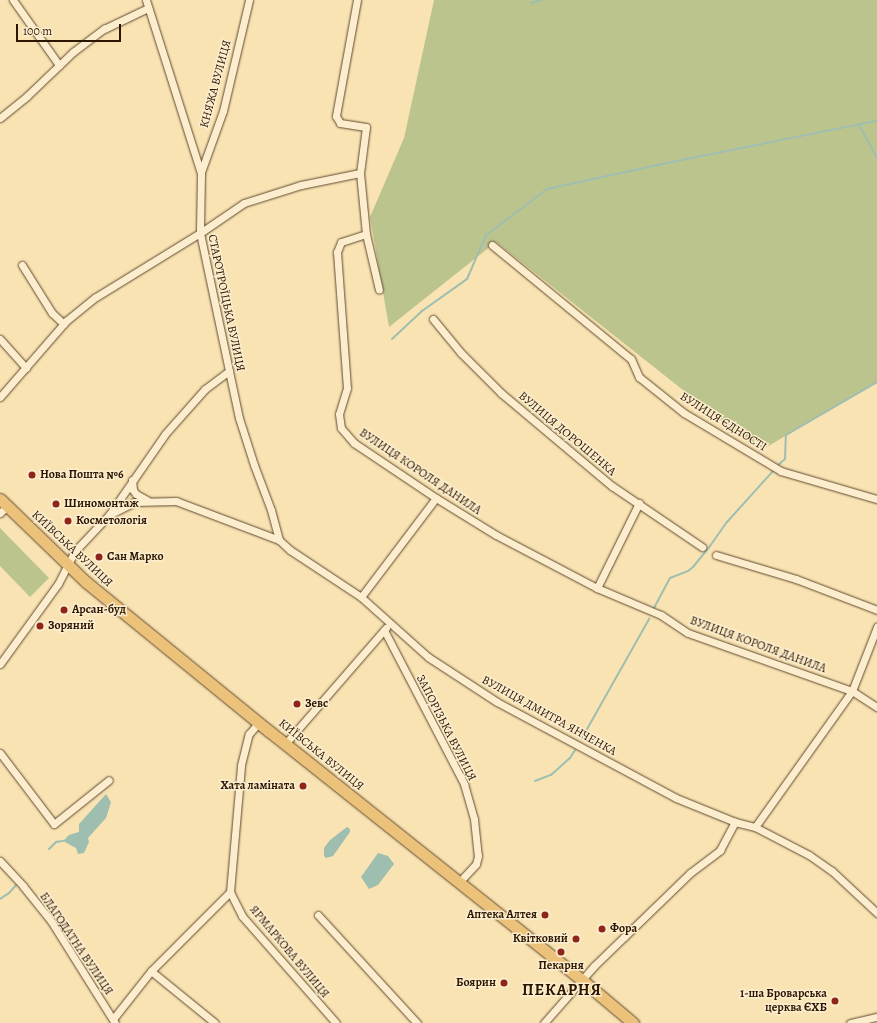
<!DOCTYPE html>
<html>
<head>
<meta charset="utf-8">
<style>
	body { margin:0 }
	#map { position:relative; width:877px; height:1023px; overflow:hidden; background:#f9e3b3; font-family:Alegreya,serif }
	div>[style] { position:absolute }
	.green>* { inset:0; background:#bcc48e }
	.water>* { inset:0; background:#9ebeb0 }
	.stream>* { height:2px; margin:-1px; padding:0 1px; transform-origin:1px; border-radius:1px; background:#9ebeb0 }
	.roads { filter:drop-shadow(0 0 1px #60492d) drop-shadow(0 0 1px #60492d) }
	.street>* { height:7px; margin:-3.5px; padding:0 3.5px; transform-origin:3.5px; border-radius:3.5px; background:#fbedce }
	.primary>* { height:11px; margin:-5.5px; padding:0 5.5px; transform-origin:5.5px; border-radius:5.5px; background:#ecc27a }
	.dots>* { width:11px; height:11px; translate:-50% -50%; box-sizing:border-box; border:2px solid #fbedce; border-radius:50% }
	span { translate:-50% -50%; white-space:nowrap; text-align:center; line-height:1.15; -webkit-text-stroke:3px #fbedce; paint-order:stroke }
	.street-label { font-size:12px; color:#2d1600 }
	.poi-label { font-size:12px; color:#2d1600; font-weight:700 }
	.left { translate:0 -50%; text-align:left }
	.right { translate:-100% -50%; text-align:right }
	.district-label { font-size:16px; color:#2d1600; font-weight:700; letter-spacing:1px }
	.scale { position:absolute; left:16px; top:24px; width:105px; height:18px; box-sizing:border-box; border:2px solid #2d1600; border-top:0; padding-left:5px; font-size:12px; line-height:14px; white-space:nowrap; color:#2d1600; -webkit-text-stroke:3px #fbedce; paint-order:stroke }
</style>
</head>
<body>
<div id="map">
	<div class="green">
		<i style="clip-path:polygon(434px 0,877px 0,877px 382px,760px 451px,496px 242px,389px 327px,370px 217px,404px 138px)"></i>
		<i style="clip-path:polygon(0 528px,49px 578px,30px 597px,0 566px)"></i>
	</div>
	<div class="water">
		<i style="clip-path:polygon(106px 794px,111px 802px,106px 818px,88px 838px,89px 842px,84px 853px,78px 854px,76px 848px,63px 841px,69px 835px,79px 832px,79px 824px)"></i>
		<i style="clip-path:polygon(347px 827px,350px 829px,350px 832px,333px 856px,326px 858px,324px 856px,324px 848px,330px 840px)"></i>
		<i style="clip-path:polygon(378px 853px,388px 856px,394px 864px,378px 885px,369px 889px,361px 877px)"></i>
	</div>
	<div class="stream">
		<i style="left:531px;top:3px;width:11px;rotate:-15deg"></i>
		<i style="left:859px;top:125px;width:37px;rotate:61deg"></i>
		<i style="left:392px;top:339px;width:41px;rotate:-43deg"></i>
		<i style="left:422px;top:311px;width:55px;rotate:-35.4deg"></i>
		<i style="left:467px;top:279px;width:48px;rotate:-66.6deg"></i>
		<i style="left:486px;top:235px;width:76px;rotate:-37deg"></i>
		<i style="left:547px;top:189px;width:142px;rotate:-12.2deg"></i>
		<i style="left:686px;top:159px;width:195px;rotate:-11.3deg"></i>
		<i style="left:777px;top:466px;width:11px;rotate:-41deg"></i>
		<i style="left:785px;top:459px;width:24px;rotate:-88deg"></i>
		<i style="left:786px;top:435px;width:105px;rotate:-30.2deg"></i>
		<i style="left:654px;top:608px;width:34px;rotate:-62deg"></i>
		<i style="left:670px;top:578px;width:19px;rotate:-21deg"></i>
		<i style="left:688px;top:571px;width:6px;rotate:-39deg"></i>
		<i style="left:693px;top:567px;width:27px;rotate:-51deg"></i>
		<i style="left:710px;top:546px;width:29px;rotate:-55deg"></i>
		<i style="left:727px;top:522px;width:70px;rotate:-47.9deg"></i>
		<i style="left:582px;top:738px;width:137px;rotate:-60.6deg"></i>
		<i style="left:535px;top:781px;width:17px;rotate:-21deg"></i>
		<i style="left:551px;top:775px;width:25px;rotate:-42deg"></i>
		<i style="left:570px;top:758px;width:9px;rotate:-58deg"></i>
		<i style="left:49px;top:849px;width:10px;rotate:-45deg"></i>
		<i style="left:56px;top:842px;width:7px;rotate:-8deg"></i>
		<i style="left:0;top:899px;width:11px;rotate:-34deg"></i>
		<i style="left:9px;top:893px;width:13px;rotate:-48deg"></i>
	</div>
	<div class="roads">
		<div class="street">
			<i style="left:13px;top:0;width:80px;rotate:54.7deg"></i>
			<i style="left:146px;top:0;width:182px;rotate:72.4deg"></i>
			<i style="left:201px;top:173px;width:60px;rotate:91deg"></i>
			<i style="left:200px;top:233px;width:141px;rotate:78.1deg"></i>
			<i style="left:229px;top:371px;width:48px;rotate:78deg"></i>
			<i style="left:239px;top:418px;width:49px;rotate:72.3deg"></i>
			<i style="left:254px;top:465px;width:48px;rotate:69.3deg"></i>
			<i style="left:271px;top:510px;width:31px;rotate:75deg"></i>
			<i style="left:357px;top:0;width:118px;rotate:100.3deg"></i>
			<i style="left:336px;top:116px;width:8px;rotate:60deg"></i>
			<i style="left:340px;top:123px;width:26px;rotate:9deg"></i>
			<i style="left:366px;top:127px;width:46px;rotate:97.4deg"></i>
			<i style="left:360px;top:173px;width:61px;rotate:84.4deg"></i>
			<i style="left:366px;top:234px;width:57px;rotate:76.9deg"></i>
			<i style="left:0;top:118px;width:35px;rotate:-39deg"></i>
			<i style="left:27px;top:96px;width:64px;rotate:-43.7deg"></i>
			<i style="left:73px;top:52px;width:39px;rotate:-37deg"></i>
			<i style="left:104px;top:29px;width:49px;rotate:-25.5deg"></i>
			<i style="left:201px;top:172px;width:65px;rotate:-70.2deg"></i>
			<i style="left:223px;top:111px;width:114px;rotate:-76.8deg"></i>
			<i style="left:366px;top:234px;width:26px;rotate:162deg"></i>
			<i style="left:341px;top:242px;width:11px;rotate:112deg"></i>
			<i style="left:337px;top:252px;width:136px;rotate:85.8deg"></i>
			<i style="left:347px;top:388px;width:27px;rotate:107deg"></i>
			<i style="left:339px;top:414px;width:14px;rotate:82deg"></i>
			<i style="left:341px;top:428px;width:20px;rotate:49deg"></i>
			<i style="left:354px;top:443px;width:99px;rotate:33.9deg"></i>
			<i style="left:436px;top:498px;width:70px;rotate:31.7deg"></i>
			<i style="left:496px;top:535px;width:114px;rotate:27.7deg"></i>
			<i style="left:597px;top:588px;width:69px;rotate:22.9deg"></i>
			<i style="left:661px;top:615px;width:32px;rotate:34deg"></i>
			<i style="left:688px;top:633px;width:174px;rotate:19.5deg"></i>
			<i style="left:852px;top:691px;width:30px;rotate:33deg"></i>
			<i style="left:492px;top:245px;width:180px;rotate:39.4deg"></i>
			<i style="left:631px;top:359px;width:20px;rotate:66deg"></i>
			<i style="left:639px;top:377px;width:58px;rotate:38.7deg"></i>
			<i style="left:684px;top:413px;width:113px;rotate:30.9deg"></i>
			<i style="left:781px;top:471px;width:100px;rotate:16.3deg"></i>
			<i style="left:22px;top:265px;width:57px;rotate:58deg"></i>
			<i style="left:52px;top:313px;width:16px;rotate:43deg"></i>
			<i style="left:433px;top:319px;width:44px;rotate:50.5deg"></i>
			<i style="left:461px;top:353px;width:57px;rotate:45deg"></i>
			<i style="left:501px;top:393px;width:145px;rotate:40deg"></i>
			<i style="left:612px;top:486px;width:109px;rotate:34.1deg"></i>
			<i style="left:0;top:339px;width:39px;rotate:48deg"></i>
			<i style="left:0;top:397px;width:101px;rotate:-49deg"></i>
			<i style="left:66px;top:321px;width:38px;rotate:-39deg"></i>
			<i style="left:96px;top:297px;width:122px;rotate:-31.6deg"></i>
			<i style="left:200px;top:233px;width:53px;rotate:-34.3deg"></i>
			<i style="left:244px;top:203px;width:60px;rotate:-17.5deg"></i>
			<i style="left:301px;top:185px;width:60px;rotate:-11.5deg"></i>
			<i style="left:132px;top:480px;width:10px;rotate:84deg"></i>
			<i style="left:133px;top:490px;width:5px;rotate:53deg"></i>
			<i style="left:136px;top:494px;width:13px;rotate:29deg"></i>
			<i style="left:0;top:513px;width:10px;rotate:-45deg"></i>
			<i style="left:109px;top:515px;width:28px;rotate:-27deg"></i>
			<i style="left:134px;top:502px;width:42px;rotate:-1.4deg"></i>
			<i style="left:176px;top:501px;width:110px;rotate:20.7deg"></i>
			<i style="left:279px;top:540px;width:15px;rotate:42deg"></i>
			<i style="left:290px;top:550px;width:85px;rotate:33.5deg"></i>
			<i style="left:361px;top:597px;width:90px;rotate:41.8deg"></i>
			<i style="left:428px;top:657px;width:82px;rotate:33.1deg"></i>
			<i style="left:497px;top:702px;width:203px;rotate:28.2deg"></i>
			<i style="left:676px;top:798px;width:64px;rotate:22.1deg"></i>
			<i style="left:735px;top:822px;width:21px;rotate:14deg"></i>
			<i style="left:755px;top:827px;width:61px;rotate:27.4deg"></i>
			<i style="left:809px;top:855px;width:28px;rotate:35deg"></i>
			<i style="left:832px;top:871px;width:62px;rotate:43deg"></i>
			<i style="left:716px;top:555px;width:84px;rotate:16.7deg"></i>
			<i style="left:796px;top:579px;width:87px;rotate:20.9deg"></i>
			<i style="left:597px;top:588px;width:95px;rotate:-63.7deg"></i>
			<i style="left:361px;top:597px;width:124px;rotate:-52.9deg"></i>
			<i style="left:384px;top:630px;width:174px;rotate:62.5deg"></i>
			<i style="left:464px;top:784px;width:36px;rotate:74deg"></i>
			<i style="left:474px;top:819px;width:37px;rotate:84deg"></i>
			<i style="left:478px;top:856px;width:8px;rotate:104deg"></i>
			<i style="left:476px;top:864px;width:25px;rotate:133deg"></i>
			<i style="left:0;top:664px;width:99px;rotate:-54.1deg"></i>
			<i style="left:58px;top:584px;width:36px;rotate:-63deg"></i>
			<i style="left:74px;top:552px;width:51px;rotate:-46.6deg"></i>
			<i style="left:109px;top:515px;width:98px;rotate:-55.3deg"></i>
			<i style="left:165px;top:434px;width:60px;rotate:-48.4deg"></i>
			<i style="left:205px;top:389px;width:30px;rotate:-37deg"></i>
			<i style="left:285px;top:744px;width:154px;rotate:-49deg"></i>
			<i style="left:0;top:753px;width:89px;rotate:52.7deg"></i>
			<i style="left:54px;top:824px;width:70px;rotate:-38.7deg"></i>
			<i style="left:755px;top:827px;width:167px;rotate:-54.5deg"></i>
			<i style="left:852px;top:691px;width:69px;rotate:-68.7deg"></i>
			<i style="left:0;top:861px;width:34px;rotate:47deg"></i>
			<i style="left:23px;top:886px;width:45px;rotate:51.3deg"></i>
			<i style="left:51px;top:921px;width:120px;rotate:57.9deg"></i>
			<i style="left:230px;top:892px;width:27px;rotate:63deg"></i>
			<i style="left:242px;top:916px;width:142px;rotate:48.7deg"></i>
			<i style="left:318px;top:915px;width:147px;rotate:47.5deg"></i>
			<i style="left:151px;top:971px;width:82px;rotate:39.1deg"></i>
			<i style="left:113px;top:1019px;width:61px;rotate:-51.6deg"></i>
			<i style="left:151px;top:971px;width:112px;rotate:-45deg"></i>
			<i style="left:230px;top:892px;width:127px;rotate:-85deg"></i>
			<i style="left:241px;top:765px;width:32px;rotate:-76deg"></i>
			<i style="left:249px;top:734px;width:16px;rotate:-50deg"></i>
			<i style="left:544px;top:1023px;width:76px;rotate:-48.7deg"></i>
			<i style="left:594px;top:966px;width:42px;rotate:-44deg"></i>
			<i style="left:624px;top:937px;width:92px;rotate:-44.1deg"></i>
			<i style="left:690px;top:873px;width:38px;rotate:-37deg"></i>
			<i style="left:720px;top:850px;width:32px;rotate:-62deg"></i>
			<i style="left:850px;top:1023px;width:28px;rotate:-13deg"></i>
		</div>
		<div class="primary">
			<i style="left:0;top:499px;width:120px;rotate:44deg"></i>
			<i style="left:86px;top:582px;width:236px;rotate:39.2deg"></i>
			<i style="left:269px;top:731px;width:400px;rotate:38.5deg"></i>
			<i style="left:582px;top:980px;width:67px;rotate:40.1deg"></i>
		</div>
	</div>
	<div class="dots">
		<i style="left:32px;top:475px;background:#8f2418"></i>
		<i style="left:56px;top:504px;background:#8f2418"></i>
		<i style="left:68px;top:521px;background:#8f2418"></i>
		<i style="left:99px;top:557px;background:#8f2418"></i>
		<i style="left:64px;top:610px;background:#8f2418"></i>
		<i style="left:40px;top:626px;background:#8f2418"></i>
		<i style="left:297px;top:704px;background:#8f2418"></i>
		<i style="left:303px;top:786px;background:#8f2418"></i>
		<i style="left:545px;top:915px;background:#8f2418"></i>
		<i style="left:602px;top:929px;background:#8f2418"></i>
		<i style="left:576px;top:939px;background:#8f2418"></i>
		<i style="left:561px;top:952px;background:#8f2418"></i>
		<i style="left:504px;top:983px;background:#8f2418"></i>
		<i style="left:835px;top:1001px;background:#8f2418"></i>
	</div>
	<div class="street-label">
		<span style="left:216px;top:84px;rotate:-75deg">КНЯЖА ВУЛИЦЯ</span>
		<span style="left:226px;top:303px;rotate:78deg">СТАРОТРОЇЦЬКА ВУЛИЦЯ</span>
		<span style="left:723px;top:422px;rotate:32deg">ВУЛИЦЯ ЄДНОСТІ</span>
		<span style="left:567px;top:434px;rotate:40deg">ВУЛИЦЯ ДОРОШЕНКА</span>
		<span style="left:420px;top:472px;rotate:34deg">ВУЛИЦЯ КОРОЛЯ ДАНИЛА</span>
		<span style="left:72px;top:549px;rotate:43deg">КИЇВСЬКА ВУЛИЦЯ</span>
		<span style="left:758px;top:645px;rotate:20deg">ВУЛИЦЯ КОРОЛЯ ДАНИЛА</span>
		<span style="left:549px;top:716px;rotate:29deg">ВУЛИЦЯ ДМИТРА ЯНЧЕНКА</span>
		<span style="left:446px;top:728px;rotate:63deg">ЗАПОРІЗЬКА ВУЛИЦЯ</span>
		<span style="left:321px;top:755px;rotate:39deg">КИЇВСЬКА ВУЛИЦЯ</span>
		<span style="left:76px;top:944px;rotate:56deg">БЛАГОДАТНА ВУЛИЦЯ</span>
		<span style="left:289px;top:952px;rotate:50deg">ЯРМАРКОВА ВУЛИЦЯ</span>
	</div>
	<div class="poi-label">
		<span class="left" style="left:40px;top:475px">Нова Пошта №6</span>
		<span class="left" style="left:64px;top:504px">Шиномонтаж</span>
		<span class="left" style="left:76px;top:521px">Косметологія</span>
		<span class="left" style="left:107px;top:557px">Сан Марко</span>
		<span class="left" style="left:72px;top:610px">Арсан-буд</span>
		<span class="left" style="left:48px;top:626px">Зоряний</span>
		<span class="left" style="left:305px;top:704px">Зевс</span>
		<span class="right" style="left:295px;top:786px">Хата ламіната</span>
		<span class="right" style="left:537px;top:915px">Аптека Алтея</span>
		<span class="left" style="left:610px;top:929px">Фора</span>
		<span class="right" style="left:568px;top:939px">Квітковий</span>
		<span style="left:561px;top:966px">Пекарня</span>
		<span class="right" style="left:496px;top:983px">Боярин</span>
		<span class="right" style="left:827px;top:1001px">1-ша Броварська<br>церква ЄХБ</span>
	</div>
	<div class="district-label">
		<span style="left:562px;top:990px">ПЕКАРНЯ</span>
	</div>
	<div class="scale">100 m</div>
</div>
</body>
</html>
